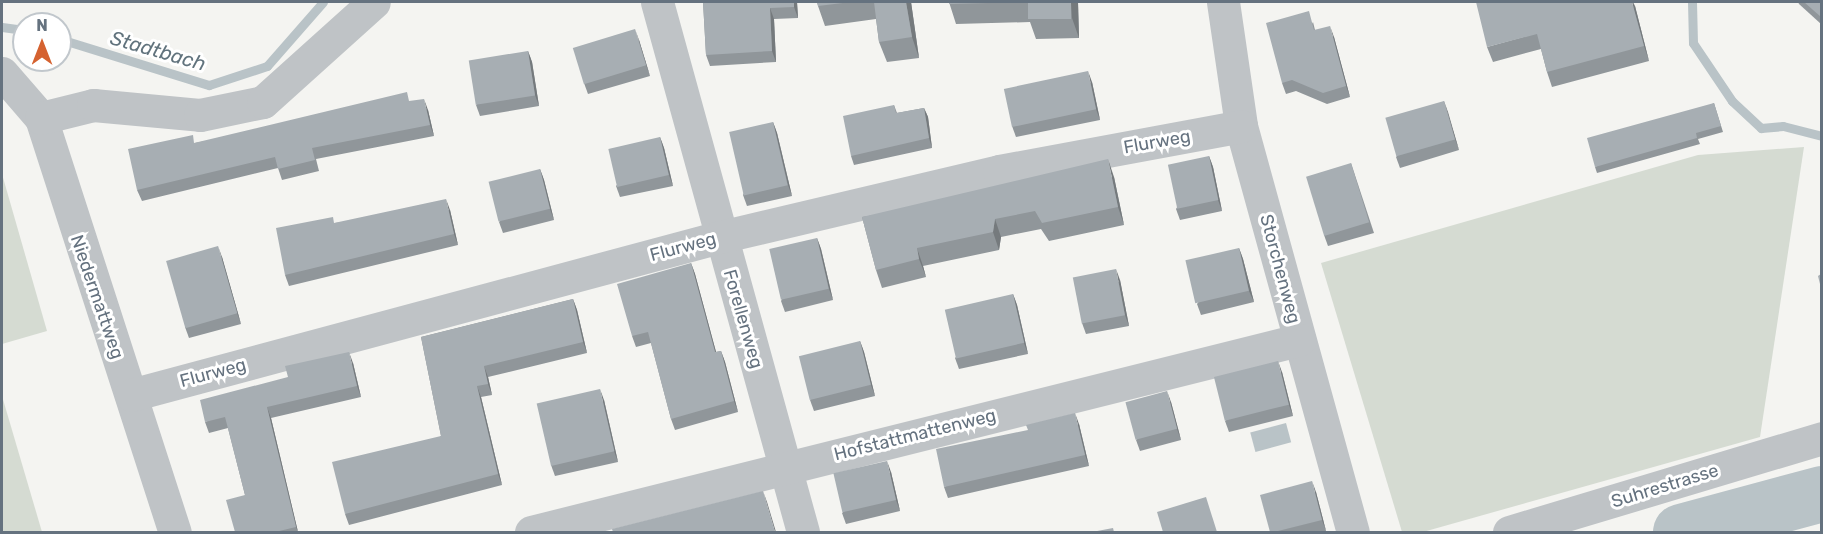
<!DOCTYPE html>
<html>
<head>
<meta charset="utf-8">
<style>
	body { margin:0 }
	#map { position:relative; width:1823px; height:534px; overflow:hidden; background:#f4f4f1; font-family:Rubik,sans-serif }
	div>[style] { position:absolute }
	.green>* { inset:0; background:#d5dbd2 }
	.water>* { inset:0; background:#b9c3c7; transform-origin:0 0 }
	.stream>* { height:9px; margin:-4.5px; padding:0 4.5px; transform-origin:4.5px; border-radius:4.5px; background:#b9c3c7 }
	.river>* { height:56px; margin:-28px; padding:0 28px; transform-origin:28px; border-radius:28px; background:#b9c3c7 }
	.minor>* { height:33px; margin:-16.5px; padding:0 16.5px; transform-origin:16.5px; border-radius:16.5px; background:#bfc3c6 }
	.wall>* { inset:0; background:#90969a }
	.shaded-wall>* { inset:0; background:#757a7d }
	.building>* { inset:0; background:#a7aeb3; transform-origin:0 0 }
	span { translate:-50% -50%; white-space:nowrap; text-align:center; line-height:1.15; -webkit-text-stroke:6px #fff; paint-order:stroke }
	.street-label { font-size:18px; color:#65727f }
	.water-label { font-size:20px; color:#61737d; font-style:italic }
	.frame { position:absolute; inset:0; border:3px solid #65727f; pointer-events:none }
	.north { position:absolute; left:12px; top:12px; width:60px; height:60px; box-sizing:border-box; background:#fff; border:2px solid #c1c7cc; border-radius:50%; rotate:0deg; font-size:16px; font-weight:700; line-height:24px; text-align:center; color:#65727f }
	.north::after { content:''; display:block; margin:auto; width:21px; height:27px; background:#d56230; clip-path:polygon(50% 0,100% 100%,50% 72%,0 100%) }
</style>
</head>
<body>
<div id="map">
	<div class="green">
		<i style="clip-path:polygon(1804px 147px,1760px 437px,1423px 532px,1402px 532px,1321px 263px,1698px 155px)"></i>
		<i style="clip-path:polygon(2px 174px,47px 331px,2px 344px)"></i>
		<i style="clip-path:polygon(2px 396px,42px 532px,2px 532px)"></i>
	</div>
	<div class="water">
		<i style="left:1286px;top:423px;width:20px;height:37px;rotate:75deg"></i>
	</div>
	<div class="stream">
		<i style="left:1692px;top:2px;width:41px;rotate:88.6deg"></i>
		<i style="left:1693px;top:43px;width:70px;rotate:56.1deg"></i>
		<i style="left:1732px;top:101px;width:40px;rotate:43deg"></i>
		<i style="left:1761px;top:128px;width:22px;rotate:-5deg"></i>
		<i style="left:1783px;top:126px;width:40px;rotate:14.4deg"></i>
		<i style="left:2px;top:27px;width:22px;rotate:8deg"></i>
		<i style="left:60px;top:39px;width:156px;rotate:17.2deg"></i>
		<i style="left:209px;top:85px;width:61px;rotate:-18.1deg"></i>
		<i style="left:267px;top:66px;width:85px;rotate:-48.8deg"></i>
	</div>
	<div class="river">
		<i style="left:1681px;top:532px;width:146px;rotate:-15.1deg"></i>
	</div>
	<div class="minor">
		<i style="left:657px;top:2px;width:550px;rotate:74.6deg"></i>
		<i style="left:1223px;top:2px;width:125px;rotate:81.7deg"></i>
		<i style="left:1241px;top:126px;width:421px;rotate:74.6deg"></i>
		<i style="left:2px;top:73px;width:60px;rotate:49.1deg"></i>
		<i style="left:41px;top:118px;width:435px;rotate:72.1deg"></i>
		<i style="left:41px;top:118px;width:54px;rotate:-14deg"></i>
		<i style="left:93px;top:105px;width:107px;rotate:5.3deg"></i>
		<i style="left:200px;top:115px;width:64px;rotate:-11.7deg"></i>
		<i style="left:263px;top:102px;width:149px;rotate:-42deg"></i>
		<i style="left:131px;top:395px;width:610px;rotate:-15.02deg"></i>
		<i style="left:720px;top:237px;width:287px;rotate:-13.3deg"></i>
		<i style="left:999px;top:171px;width:246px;rotate:-10.5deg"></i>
		<i style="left:531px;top:532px;width:792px;rotate:-14.04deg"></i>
		<i style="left:1509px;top:532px;width:327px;rotate:-16.7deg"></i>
	</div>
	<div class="wall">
		<i style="clip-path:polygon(703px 2px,797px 2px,798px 18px,774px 19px,776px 62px,710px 66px,706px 55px)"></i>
		<i style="clip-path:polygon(817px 2px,911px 2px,919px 58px,887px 62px,879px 42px,876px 19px,825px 26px,818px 6px)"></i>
		<i style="clip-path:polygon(949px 2px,1078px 2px,1079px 38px,1036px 39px,1030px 22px,956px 24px)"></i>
		<i style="clip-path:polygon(1798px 2px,1821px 2px,1821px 24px,1799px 4px)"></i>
		<i style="clip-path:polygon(1635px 6px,1649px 61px,1552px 87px,1547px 72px,1541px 49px,1493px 62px,1487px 47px)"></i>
		<i style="clip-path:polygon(1313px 22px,1315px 30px,1334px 37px,1350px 97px,1327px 104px,1296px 91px,1286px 94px,1282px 83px)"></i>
		<i style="clip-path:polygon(639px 40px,650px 76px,588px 94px,584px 83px)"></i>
		<i style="clip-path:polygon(528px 51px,532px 62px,539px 106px,480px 116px,476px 105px)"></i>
		<i style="clip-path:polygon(1092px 82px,1100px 120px,1016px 137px,1012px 126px)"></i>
		<i style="clip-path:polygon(411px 101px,428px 110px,434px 136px,316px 159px,319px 171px,282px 180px,278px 168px,142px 201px,137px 190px,195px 143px)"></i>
		<i style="clip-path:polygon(1444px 101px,1459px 150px,1400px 168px,1396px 157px)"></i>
		<i style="clip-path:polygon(1714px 103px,1723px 132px,1698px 139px,1700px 144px,1597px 173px,1595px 167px)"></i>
		<i style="clip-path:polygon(894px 105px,897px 113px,924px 108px,928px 117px,932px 148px,854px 165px,851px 156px)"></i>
		<i style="clip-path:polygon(773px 122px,777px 133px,792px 196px,747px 206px,743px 195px)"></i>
		<i style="clip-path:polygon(660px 137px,664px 148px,673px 186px,620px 197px,616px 186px)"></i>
		<i style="clip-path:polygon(1209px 156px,1213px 167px,1222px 211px,1180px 220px,1176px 209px)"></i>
		<i style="clip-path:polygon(1351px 163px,1374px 233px,1328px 246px,1324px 235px)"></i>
		<i style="clip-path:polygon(540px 169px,544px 180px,554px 220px,503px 233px,499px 222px)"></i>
		<i style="clip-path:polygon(1114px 177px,1124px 225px,1049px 241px,1041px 229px,1001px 237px,999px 250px,923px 266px,926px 277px,882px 288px,876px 270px,862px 217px)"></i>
		<i style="clip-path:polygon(450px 210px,458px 245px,289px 286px,285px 275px,335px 223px)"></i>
		<i style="clip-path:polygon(817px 238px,821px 249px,833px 300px,785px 312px,781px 301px)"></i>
		<i style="clip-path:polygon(1239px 248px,1243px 259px,1254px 302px,1201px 315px,1197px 304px)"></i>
		<i style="clip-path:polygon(222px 257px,241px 324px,189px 338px,185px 327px)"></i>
		<i style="clip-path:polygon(691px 263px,695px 274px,716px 352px,721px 351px,725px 362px,738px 412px,675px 430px,671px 419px,651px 343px,636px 347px,632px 336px)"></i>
		<i style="clip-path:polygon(1120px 280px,1129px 326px,1086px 334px,1082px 323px)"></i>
		<i style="clip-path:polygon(1013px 294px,1017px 305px,1028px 354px,959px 369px,955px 358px)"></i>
		<i style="clip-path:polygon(573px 299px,577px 310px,587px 353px,488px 377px,492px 395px,481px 397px,502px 485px,349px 525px,345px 514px,441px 436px,421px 337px)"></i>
		<i style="clip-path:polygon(860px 341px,864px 352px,875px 396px,814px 411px,810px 400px)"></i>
		<i style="clip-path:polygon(353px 363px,361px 397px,271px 418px,298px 532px,235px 532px,245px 495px,228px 428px,209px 433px,205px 422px)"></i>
		<i style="clip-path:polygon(1282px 372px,1293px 416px,1229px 432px,1225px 421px)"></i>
		<i style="clip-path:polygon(604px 400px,618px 462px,555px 476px,551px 465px)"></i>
		<i style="clip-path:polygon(1171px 402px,1181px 440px,1140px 451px,1136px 440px)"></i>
		<i style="clip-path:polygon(1079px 424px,1089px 466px,948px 498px,944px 487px)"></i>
		<i style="clip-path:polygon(891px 472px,900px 511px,846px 524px,842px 513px)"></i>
		<i style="clip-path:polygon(1316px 492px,1326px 531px,1320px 532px,1270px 532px)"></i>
	</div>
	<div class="shaded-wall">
		<i style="clip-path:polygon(794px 2px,797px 2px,798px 18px,794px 7px)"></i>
		<i style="clip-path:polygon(906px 2px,911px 2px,919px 58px,912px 37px)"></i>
		<i style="clip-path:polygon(1071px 2px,1078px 2px,1079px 38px,1072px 18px)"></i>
		<i style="clip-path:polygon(1632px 2px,1633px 2px,1635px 6px,1649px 61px,1644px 46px)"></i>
		<i style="clip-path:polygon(770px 8px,774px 19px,776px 62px,772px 51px)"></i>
		<i style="clip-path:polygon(1330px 26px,1334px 37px,1350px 97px,1346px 86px)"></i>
		<i style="clip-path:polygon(635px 29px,639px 40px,650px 76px,646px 65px)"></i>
		<i style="clip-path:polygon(528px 51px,532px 62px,539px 106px,535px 95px)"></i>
		<i style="clip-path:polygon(1088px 71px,1092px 82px,1100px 120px,1096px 109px)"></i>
		<i style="clip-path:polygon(424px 99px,428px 110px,434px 136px,430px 125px)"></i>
		<i style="clip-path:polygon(1444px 101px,1448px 112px,1459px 150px,1455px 139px)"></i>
		<i style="clip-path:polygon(924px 108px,928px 117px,932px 148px,929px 138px)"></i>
		<i style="clip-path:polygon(773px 122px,777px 133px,792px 196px,788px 185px)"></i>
		<i style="clip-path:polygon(660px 137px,664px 148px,673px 186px,669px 175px)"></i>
		<i style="clip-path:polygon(1209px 156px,1213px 167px,1222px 211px,1218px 200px)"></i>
		<i style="clip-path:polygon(1108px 159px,1114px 177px,1124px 225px,1118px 207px)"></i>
		<i style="clip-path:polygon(540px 169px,544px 180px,554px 220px,550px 209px)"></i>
		<i style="clip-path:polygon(446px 199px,450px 210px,458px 245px,454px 234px)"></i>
		<i style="clip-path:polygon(995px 219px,1001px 237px,999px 250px,993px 232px)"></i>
		<i style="clip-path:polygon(817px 238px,821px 249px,833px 300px,829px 289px)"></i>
		<i style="clip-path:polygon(218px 246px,222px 257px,241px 324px,237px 313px)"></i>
		<i style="clip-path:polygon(917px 248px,923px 266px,926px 277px,919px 259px)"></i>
		<i style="clip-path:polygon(1239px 248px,1243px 259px,1254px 302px,1249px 291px)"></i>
		<i style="clip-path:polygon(691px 263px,695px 274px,719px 363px,715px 352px)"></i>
		<i style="clip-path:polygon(1116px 269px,1120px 280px,1129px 326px,1125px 315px)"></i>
		<i style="clip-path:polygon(1013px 294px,1017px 305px,1028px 354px,1024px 343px)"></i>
		<i style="clip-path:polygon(573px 299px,577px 310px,587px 353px,583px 342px)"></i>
		<i style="clip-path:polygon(860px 341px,864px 352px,875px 396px,871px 385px)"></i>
		<i style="clip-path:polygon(721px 351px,725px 362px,738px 412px,734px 401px)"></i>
		<i style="clip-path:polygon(349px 352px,353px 363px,361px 397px,357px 386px)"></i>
		<i style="clip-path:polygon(1278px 361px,1282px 372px,1293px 416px,1289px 405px)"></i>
		<i style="clip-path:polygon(484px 366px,488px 377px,492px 395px,488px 384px)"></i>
		<i style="clip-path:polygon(477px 386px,481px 397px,502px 485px,498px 474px)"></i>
		<i style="clip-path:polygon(600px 389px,604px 400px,618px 462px,614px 451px)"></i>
		<i style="clip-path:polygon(1167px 391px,1171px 402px,1181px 440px,1177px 429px)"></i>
		<i style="clip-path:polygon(267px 407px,271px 418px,298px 532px,296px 527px)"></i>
		<i style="clip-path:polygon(1075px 413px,1079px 424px,1089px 466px,1085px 455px)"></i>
		<i style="clip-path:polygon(887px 461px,891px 472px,900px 511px,896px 500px)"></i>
		<i style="clip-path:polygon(1312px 481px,1316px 492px,1326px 531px,1322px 520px)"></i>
		<i style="clip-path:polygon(763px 491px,767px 502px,776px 532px,775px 532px)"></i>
	</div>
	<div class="building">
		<i style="clip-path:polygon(703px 2px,794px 2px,794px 7px,770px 8px,772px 51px,706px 55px)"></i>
		<i style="clip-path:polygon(817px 2px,851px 2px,818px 6px)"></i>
		<i style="clip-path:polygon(874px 2px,906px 2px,912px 37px,879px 42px)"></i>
		<i style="clip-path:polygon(949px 2px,1027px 2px,949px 4px)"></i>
		<i style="left:1028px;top:2px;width:43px;height:17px"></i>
		<i style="clip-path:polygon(1476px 2px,1632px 2px,1644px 46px,1547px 72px,1537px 34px,1487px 47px)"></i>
		<i style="clip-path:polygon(1804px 2px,1821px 2px,1821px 17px)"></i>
		<i style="clip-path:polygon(1309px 11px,1314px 30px,1330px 26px,1346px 86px,1323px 93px,1292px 80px,1282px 83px,1266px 23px)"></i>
		<i style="left:635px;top:29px;width:38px;height:65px;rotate:73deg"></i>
		<i style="left:528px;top:51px;width:45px;height:60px;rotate:81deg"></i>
		<i style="left:1088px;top:71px;width:39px;height:86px;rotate:78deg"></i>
		<i style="clip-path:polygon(407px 92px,409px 101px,424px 99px,430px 125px,312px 148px,315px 160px,278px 169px,275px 157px,137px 190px,128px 149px,193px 135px,194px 143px)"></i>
		<i style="left:1444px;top:101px;width:40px;height:61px;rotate:74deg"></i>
		<i style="clip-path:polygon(1714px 103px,1721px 126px,1696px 133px,1697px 138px,1595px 167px,1587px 138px)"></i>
		<i style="clip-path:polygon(894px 105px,896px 113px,924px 108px,929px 138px,851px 156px,843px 116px)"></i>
		<i style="left:773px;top:122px;width:65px;height:45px;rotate:77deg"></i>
		<i style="left:660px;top:137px;width:39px;height:53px;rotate:77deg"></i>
		<i style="left:1209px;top:156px;width:45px;height:42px;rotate:78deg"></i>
		<i style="clip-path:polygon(1108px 159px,1118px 207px,1042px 223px,1035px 211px,995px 219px,993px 232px,917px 248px,919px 259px,876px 270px,862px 217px)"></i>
		<i style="left:1351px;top:163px;width:62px;height:47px;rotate:73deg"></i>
		<i style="left:540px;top:169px;width:41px;height:53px;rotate:76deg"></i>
		<i style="clip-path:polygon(446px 199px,454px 234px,285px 275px,276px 228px,333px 217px,334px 223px)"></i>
		<i style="left:817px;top:238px;width:52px;height:49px;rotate:77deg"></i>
		<i style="left:218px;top:246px;width:70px;height:54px;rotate:74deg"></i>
		<i style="left:1239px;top:248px;width:44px;height:55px;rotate:77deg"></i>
		<i style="clip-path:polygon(691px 263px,715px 352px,721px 351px,734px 401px,671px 419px,648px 332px,632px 336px,617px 284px)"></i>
		<i style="left:1116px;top:269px;width:47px;height:44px;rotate:79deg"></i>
		<i style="clip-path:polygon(1821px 274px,1821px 288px,1818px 276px)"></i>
		<i style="left:1013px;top:294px;width:50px;height:70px;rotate:77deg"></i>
		<i style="clip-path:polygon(573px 299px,583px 342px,484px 366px,488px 384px,477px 386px,498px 474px,345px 514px,332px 462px,441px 436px,421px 337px)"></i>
		<i style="left:860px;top:341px;width:45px;height:63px;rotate:76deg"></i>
		<i style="clip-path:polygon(349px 352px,357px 386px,267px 407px,296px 527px,275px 532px,235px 532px,226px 500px,245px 495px,225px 417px,205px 422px,200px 400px,288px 377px,285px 366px)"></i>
		<i style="left:1278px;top:361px;width:45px;height:66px;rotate:76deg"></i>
		<i style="left:600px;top:389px;width:64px;height:65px;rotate:77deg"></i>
		<i style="left:1167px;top:391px;width:39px;height:43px;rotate:75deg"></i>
		<i style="clip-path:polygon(1075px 413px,1085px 455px,944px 487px,936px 449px,1028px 430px,1026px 425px)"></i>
		<i style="left:887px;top:461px;width:40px;height:55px;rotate:77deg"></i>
		<i style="clip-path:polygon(1312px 481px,1322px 520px,1274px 532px,1270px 532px,1260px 495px)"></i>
		<i style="clip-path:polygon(763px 491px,775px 532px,613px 532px,612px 529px)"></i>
		<i style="clip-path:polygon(1206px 497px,1217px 532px,1163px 532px,1157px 512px)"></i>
		<i style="clip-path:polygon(1113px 528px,1114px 532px,1092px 532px)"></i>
	</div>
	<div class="street-label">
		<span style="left:1157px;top:142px;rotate:-10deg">Flurweg</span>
		<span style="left:683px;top:247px;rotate:-15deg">Flurweg</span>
		<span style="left:1280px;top:269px;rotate:75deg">Storchenweg</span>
		<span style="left:97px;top:297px;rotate:71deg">Niedermattweg</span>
		<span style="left:743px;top:319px;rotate:74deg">Forellenweg</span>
		<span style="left:213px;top:373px;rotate:-15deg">Flurweg</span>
		<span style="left:915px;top:435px;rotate:-14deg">Hofstattmattenweg</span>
		<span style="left:1665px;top:486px;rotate:-17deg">Suhrestrasse</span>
	</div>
	<div class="water-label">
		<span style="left:158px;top:51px;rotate:16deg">Stadtbach</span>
	</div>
	<div class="frame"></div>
	<div class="north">N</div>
</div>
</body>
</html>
